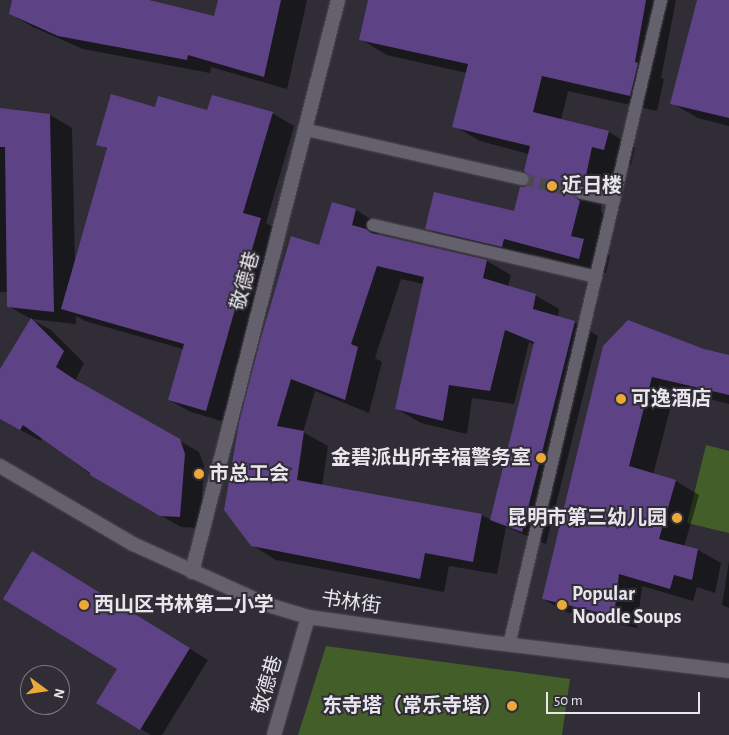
<!DOCTYPE html>
<html>
<head>
<meta charset="utf-8">
<style>
	body { margin:0 }
	#map { position:relative; width:729px; height:735px; overflow:hidden; background:#302d37; font-family:"Alegreya Sans","Noto Sans SC",sans-serif }
	div>[style] { position:absolute }
	.green>* { inset:0; background:#435e28 }
	.shadow>* { inset:0; background:#0007 }
	.building>* { inset:0; background:#5d4385 }
	.pedestrian-tunnel>* { height:12px; margin-top:-6px; transform-origin:0; background:repeating-linear-gradient(90deg,#4c4952 0 12px,transparent 0 18px) }
	.roads { filter:drop-shadow(0 0 1px #4e4b54) drop-shadow(0 0 1px #4e4b54) }
	.pedestrian>* { height:12px; margin:-6px; padding:0 6px; transform-origin:6px; border-radius:6px; background:#65616c }
	.minor>* { height:14px; margin:-7px; padding:0 7px; transform-origin:7px; border-radius:7px; background:#65616c }
	.tertiary>* { height:14px; margin:-7px; padding:0 7px; transform-origin:7px; border-radius:7px; background:#65616c }
	.dots>* { width:14px; height:14px; translate:-50% -50%; box-sizing:border-box; border:2px solid #302d37; border-radius:50% }
	span { translate:-50% -50%; white-space:nowrap; text-align:center; line-height:1.15; -webkit-text-stroke:4px #302d37; paint-order:stroke }
	.poi-label { font-size:20px; color:#e8e6ec; font-weight:700 }
	.left { translate:0 -50%; text-align:left }
	.right { translate:-100% -50%; text-align:right }
	.street-label { font-size:20px; color:#e8e6ec }
	.north { position:absolute; left:20px; top:665px; width:50px; height:50px; box-sizing:border-box; background:#302d37; border:1px solid #7a777f; border-radius:50%; rotate:104deg; font-size:14px; font-weight:700; line-height:20px; text-align:center; color:#e8e6ec }
	.north::after { content:''; display:block; margin:auto; width:18px; height:22px; background:#eba93a; clip-path:polygon(50% 0,100% 100%,50% 72%,0 100%) }
	.scale { position:absolute; left:546px; top:692px; width:154px; height:22px; box-sizing:border-box; border:2px solid #e8e6ec; border-top:0; padding-left:6px; font-size:15px; line-height:18px; white-space:nowrap; color:#e8e6ec; -webkit-text-stroke:4px #302d37; paint-order:stroke }
</style>
</head>
<body>
<div id="map">
	<div class="green">
		<i style="clip-path:polygon(706px 445px,729px 451px,729px 533px,687px 523px)"></i>
		<i style="clip-path:polygon(326px 646px,570px 679px,562px 735px,298px 735px)"></i>
	</div>
	<div class="shadow">
		<i style="clip-path:polygon(13px 0,143px 0,215px 17px,219px 0,307px 0,287px 89px,211px 67px,210px 73px,83px 49px,33px 27px,10px 14px)"></i>
		<i style="clip-path:polygon(369px 0,676px 0,661px 78px,664px 79px,657px 111px,568px 91px,561px 120px,609px 132px,635px 148px,631px 165px,619px 162px,610px 200px,606px 200px,601px 206px,601px 212px,606px 217px,598px 249px,610px 256px,606px 273px,531px 254px,529px 261px,453px 243px,426px 228px,515px 213px,525px 188px,531px 182px,529px 154px,480px 141px,454px 126px,467px 73px,387px 55px,360px 39px)"></i>
		<i style="clip-path:polygon(699px 0,729px 0,729px 126px,698px 118px,672px 103px)"></i>
		<i style="clip-path:polygon(156px 108px,272px 113px,294px 126px,266px 223px,282px 232px,228px 423px,191px 412px,169px 400px,183px 349px,85px 321px,76px 316px,76px 324px,31px 319px,51px 330px,84px 363px,76px 379px,92px 391px,199px 452px,204px 466px,200px 528px,181px 527px,91px 475px,42px 437px,41px 441px,0 419px,0 371px,31px 319px,8px 306px,8px 292px,0 292px,0 109px,50px 115px,72px 128px,75px 262px,108px 150px,98px 144px)"></i>
		<i style="clip-path:polygon(evenodd,356px 210px,379px 224px,377px 236px,487px 261px,511px 275px,508px 287px,535px 295px,559px 309px,558px 317px,574px 322px,598px 336px,546px 544px,506px 527px,497px 574px,449px 566px,444px 592px,276px 560px,252px 545px,225px 509px,320px 246px,356px 210px,401px 279px,423px 284px,397px 409px,421px 423px,467px 434px,472px 398px,514px 404px,529px 342px,535px 345px,491px 520px,482px 515px,322px 486px,328px 446px,303px 432px,315px 391px,369px 413px,382px 362px,375px 358px,401px 279px)"></i>
		<i style="clip-path:polygon(604px 346px,704px 350px,729px 357px,729px 404px,675px 390px,653px 475px,676px 481px,699px 495px,684px 547px,698px 550px,721px 563px,715px 593px,697px 587px,693px 601px,642px 586px,637px 628px,566px 612px,543px 599px)"></i>
		<i style="clip-path:polygon(729px 561px,729px 608px,722px 605px)"></i>
		<i style="clip-path:polygon(51px 563px,208px 660px,162px 735px,151px 735px,98px 703px,119px 669px)"></i>
	</div>
	<div class="building">
		<i style="clip-path:polygon(12px 0,149px 0,214px 16px,218px 0,281px 0,264px 77px,188px 55px,187px 60px,58px 36px,9px 14px)"></i>
		<i style="clip-path:polygon(368px 0,646px 0,635px 62px,638px 63px,630px 96px,542px 76px,533px 112px,609px 131px,604px 150px,592px 147px,584px 185px,579px 185px,574px 191px,574px 196px,580px 201px,571px 236px,584px 239px,579px 259px,504px 239px,502px 247px,425px 229px,434px 192px,514px 211px,520px 187px,525px 187px,530px 181px,530px 176px,524px 171px,530px 146px,452px 127px,468px 64px,359px 40px)"></i>
		<i style="clip-path:polygon(697px 0,729px 0,729px 118px,670px 104px)"></i>
		<i style="clip-path:polygon(111px 94px,155px 107px,158px 96px,207px 110px,212px 95px,273px 112px,243px 213px,261px 218px,206px 411px,168px 400px,184px 344px,61px 309px,107px 148px,96px 145px)"></i>
		<i style="clip-path:polygon(0 108px,50px 114px,54px 312px,7px 307px,5px 147px,0 147px)"></i>
		<i style="clip-path:polygon(332px 202px,356px 209px,352px 225px,366px 229px,371px 233px,487px 260px,483px 278px,536px 294px,533px 309px,575px 321px,522px 532px,490px 520px,534px 342px,505px 330px,490px 391px,449px 385px,443px 421px,395px 409px,424px 277px,377px 266px,351px 344px,358px 347px,345px 400px,291px 379px,277px 426px,304px 431px,297px 480px,482px 514px,473px 562px,425px 553px,420px 579px,251px 546px,224px 510px,239px 423px,260px 341px,291px 236px,319px 245px)"></i>
		<i style="clip-path:polygon(31px 318px,64px 351px,56px 367px,74px 379px,180px 439px,185px 454px,180px 517px,160px 516px,90px 475px,90px 473px,23px 425px,20px 430px,0 419px,0 369px)"></i>
		<i style="clip-path:polygon(628px 320px,704px 349px,729px 355px,729px 395px,652px 377px,629px 466px,676px 480px,659px 539px,698px 549px,692px 580px,674px 575px,670px 589px,619px 574px,614px 616px,542px 599px,603px 346px)"></i>
		<i style="clip-path:polygon(32px 551px,190px 648px,140px 730px,96px 703px,117px 669px,3px 599px)"></i>
	</div>
	<div class="pedestrian-tunnel">
		<i style="left:522px;top:179px;width:62px;rotate:13.1deg"></i>
	</div>
	<div class="roads">
		<div class="pedestrian">
			<i style="left:307px;top:130px;width:221px;rotate:12.8deg"></i>
			<i style="left:582px;top:193px;width:33px;rotate:12deg"></i>
			<i style="left:373px;top:225px;width:229px;rotate:13.1deg"></i>
			<i style="left:509px;top:645px;width:663px;rotate:-76.74deg"></i>
		</div>
		<div class="minor">
			<i style="left:192px;top:572px;width:590px;rotate:-75.68deg"></i>
			<i style="left:274px;top:735px;width:123px;rotate:-73.9deg"></i>
		</div>
		<div class="tertiary">
			<i style="left:0;top:466px;width:154px;rotate:30.4deg"></i>
			<i style="left:133px;top:544px;width:145px;rotate:24.4deg"></i>
			<i style="left:265px;top:604px;width:45px;rotate:16.8deg"></i>
			<i style="left:308px;top:617px;width:172px;rotate:8deg"></i>
			<i style="left:478px;top:641px;width:253px;rotate:6.8deg"></i>
		</div>
	</div>
	<div class="dots">
		<i style="left:552px;top:186px;background:#eba93a"></i>
		<i style="left:621px;top:399px;background:#eba93a"></i>
		<i style="left:541px;top:458px;background:#eba93a"></i>
		<i style="left:199px;top:474px;background:#eba93a"></i>
		<i style="left:677px;top:518px;background:#eba93a"></i>
		<i style="left:84px;top:605px;background:#eba93a"></i>
		<i style="left:562px;top:605px;background:#eba93a"></i>
		<i style="left:512px;top:706px;background:#eba93a"></i>
	</div>
	<div class="poi-label">
		<span class="left" style="left:562px;top:186px">近日楼</span>
		<span class="left" style="left:631px;top:399px">可逸酒店</span>
		<span class="right" style="left:531px;top:458px">金碧派出所幸福警务室</span>
		<span class="left" style="left:209px;top:474px">市总工会</span>
		<span class="right" style="left:667px;top:518px">昆明市第三幼儿园</span>
		<span class="left" style="left:572px;top:606px">Popular<br>Noodle Soups</span>
		<span class="left" style="left:94px;top:605px">西山区书林第二小学</span>
		<span class="right" style="left:502px;top:706px">东寺塔（常乐寺塔）</span>
	</div>
	<div class="street-label">
		<span style="left:246px;top:281px;rotate:-75deg">敬德巷</span>
		<span style="left:351px;top:603px;rotate:8deg">书林街</span>
		<span style="left:268px;top:685px;rotate:-74deg">敬德巷</span>
	</div>
	<div class="north">N</div>
	<div class="scale">50 m</div>
</div>
</body>
</html>
